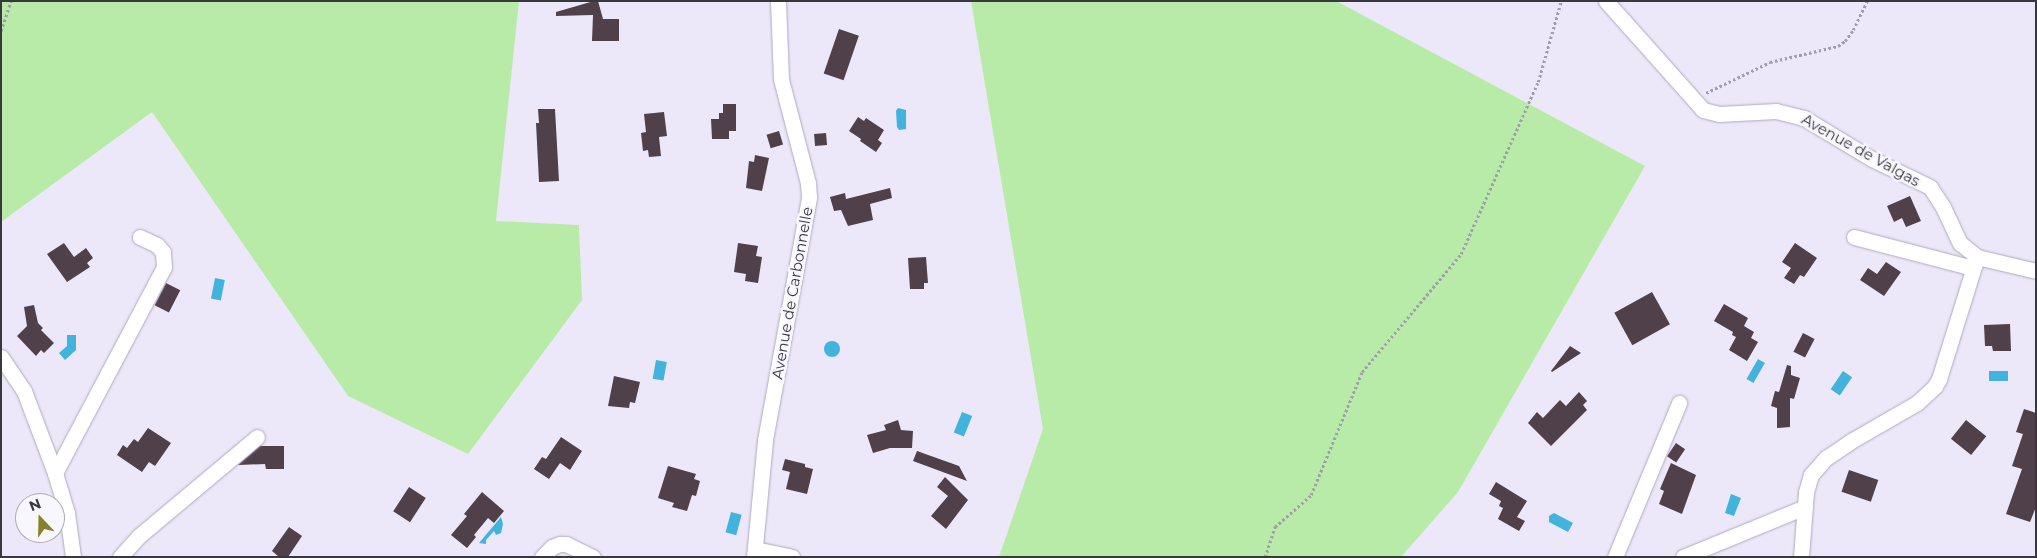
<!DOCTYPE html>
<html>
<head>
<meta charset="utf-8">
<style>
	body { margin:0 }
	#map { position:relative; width:2037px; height:558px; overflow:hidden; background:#ece8fa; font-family:Montserrat,sans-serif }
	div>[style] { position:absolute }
	.green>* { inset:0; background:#b8eba8 }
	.water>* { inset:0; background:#41b3dc; transform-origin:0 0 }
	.round { border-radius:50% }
	.building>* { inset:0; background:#4f4049; transform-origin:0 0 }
	.path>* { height:2.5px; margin-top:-1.25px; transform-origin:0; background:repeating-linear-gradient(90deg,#a19eab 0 2.5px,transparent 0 5px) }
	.roads { filter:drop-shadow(0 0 1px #aeaabb) drop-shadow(0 0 1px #aeaabb) }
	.minor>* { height:15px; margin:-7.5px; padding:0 7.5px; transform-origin:7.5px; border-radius:7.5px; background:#fff }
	span { translate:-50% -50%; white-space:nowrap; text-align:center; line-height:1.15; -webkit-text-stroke:5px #f8f7fe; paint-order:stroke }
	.street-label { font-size:15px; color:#3a383f }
	.frame { position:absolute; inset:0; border:2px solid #3a383f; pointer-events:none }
	.north { position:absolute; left:15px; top:493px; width:50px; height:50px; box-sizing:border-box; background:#f8f7fe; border:1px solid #acabb2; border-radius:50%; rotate:339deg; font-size:14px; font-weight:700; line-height:20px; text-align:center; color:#3a383f }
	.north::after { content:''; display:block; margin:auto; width:18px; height:22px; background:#87822a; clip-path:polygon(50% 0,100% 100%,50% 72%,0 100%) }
</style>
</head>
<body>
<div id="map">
	<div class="green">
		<i style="clip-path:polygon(1px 1px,519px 1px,496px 221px,579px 225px,582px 300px,468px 454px,348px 396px,152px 112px,1px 222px)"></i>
		<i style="clip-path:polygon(971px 1px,1336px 1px,1645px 166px,1458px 492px,1401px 557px,999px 557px,1043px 429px)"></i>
	</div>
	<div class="water">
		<i style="clip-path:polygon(898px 108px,906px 110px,906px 129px,899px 130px,897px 127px,896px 111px)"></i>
		<i style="left:215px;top:278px;width:10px;height:21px;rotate:11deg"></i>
		<i style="clip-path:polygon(67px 335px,76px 335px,76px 350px,65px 360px,59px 353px,67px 346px)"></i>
		<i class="round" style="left:824px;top:341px;width:16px;height:16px"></i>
		<i style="left:1758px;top:359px;width:8px;height:23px;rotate:30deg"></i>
		<i style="left:656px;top:360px;width:11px;height:19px;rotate:10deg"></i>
		<i style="left:1843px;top:371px;width:11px;height:22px;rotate:34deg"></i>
		<i style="left:1989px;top:371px;width:19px;height:10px"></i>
		<i style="left:962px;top:412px;width:11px;height:22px;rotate:22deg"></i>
		<i style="clip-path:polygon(1731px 494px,1741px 498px,1734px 516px,1725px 513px)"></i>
		<i style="left:731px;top:512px;width:11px;height:21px;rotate:15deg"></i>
		<i style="clip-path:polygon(1554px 513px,1573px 523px,1568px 532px,1549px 522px,1549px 516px)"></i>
		<i style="clip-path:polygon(501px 517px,503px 524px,501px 533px,496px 535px,494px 531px,486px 540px,486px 544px,479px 543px)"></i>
	</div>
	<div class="building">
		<i style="clip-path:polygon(594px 1px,598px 1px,603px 19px,619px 19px,619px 41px,592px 41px,593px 15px,556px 16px,556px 12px)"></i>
		<i style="left:839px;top:29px;width:21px;height:47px;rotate:19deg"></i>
		<i style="clip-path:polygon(723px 104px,736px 104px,736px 131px,729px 131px,729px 139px,712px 139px,711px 119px,719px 119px,719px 113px,723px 113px)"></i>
		<i style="clip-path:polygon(538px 109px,555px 109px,559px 181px,539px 182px,536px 123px,539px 123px)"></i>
		<i style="clip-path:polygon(664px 112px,667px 136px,659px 137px,661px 156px,649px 157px,648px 150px,643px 151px,641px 133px,646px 132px,644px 114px)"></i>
		<i style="clip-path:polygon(858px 117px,864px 121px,866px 118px,884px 130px,878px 140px,882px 143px,876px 152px,860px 141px,861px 139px,849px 131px)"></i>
		<i style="left:779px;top:131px;width:14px;height:13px;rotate:73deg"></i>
		<i style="left:826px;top:133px;width:12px;height:12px;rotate:85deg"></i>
		<i style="clip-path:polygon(755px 155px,769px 158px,762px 191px,746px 188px,749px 161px,754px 162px)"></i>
		<i style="clip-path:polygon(890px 188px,892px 198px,870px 204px,873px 220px,848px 226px,841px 210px,834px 211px,830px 197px,845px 193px,846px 199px)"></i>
		<i style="clip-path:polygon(1910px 196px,1921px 221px,1906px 227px,1902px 218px,1894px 222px,1887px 206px)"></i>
		<i style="clip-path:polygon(64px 243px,74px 257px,86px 248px,93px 258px,87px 263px,90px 267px,67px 282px,47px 254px)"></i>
		<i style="clip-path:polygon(738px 243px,758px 246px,756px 256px,762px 257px,758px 283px,745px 281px,746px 274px,734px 272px)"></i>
		<i style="clip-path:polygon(1795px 243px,1817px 258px,1804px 277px,1800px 275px,1794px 284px,1784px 278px,1791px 268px,1782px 262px)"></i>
		<i style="clip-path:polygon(926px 257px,928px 283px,924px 283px,924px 289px,910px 289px,908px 258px)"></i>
		<i style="clip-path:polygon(1886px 262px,1901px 272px,1884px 296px,1860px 280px,1868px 268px,1877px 274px)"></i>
		<i style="left:166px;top:283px;width:16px;height:25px;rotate:27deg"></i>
		<i style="left:1652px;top:292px;width:37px;height:43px;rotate:61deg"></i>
		<i style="clip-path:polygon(1724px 304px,1748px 318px,1744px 326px,1754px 332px,1751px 338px,1758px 342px,1747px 361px,1729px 350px,1736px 337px,1732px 335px,1733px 332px,1714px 321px)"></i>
		<i style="clip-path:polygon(34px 305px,38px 323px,43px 328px,41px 330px,54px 343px,44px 353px,41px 350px,36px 356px,17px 336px,27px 326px,24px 307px)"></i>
		<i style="clip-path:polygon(2010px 324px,2011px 351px,1993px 351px,1992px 346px,1985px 346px,1984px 325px)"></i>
		<i style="left:1803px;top:333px;width:13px;height:21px;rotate:27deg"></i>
		<i style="clip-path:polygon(1570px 346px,1581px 353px,1552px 372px,1551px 371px)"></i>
		<i style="clip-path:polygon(1787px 365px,1791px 366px,1791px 375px,1800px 378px,1794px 399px,1790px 398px,1790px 427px,1777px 428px,1777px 408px,1771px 406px,1775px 391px,1779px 392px)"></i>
		<i style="clip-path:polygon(614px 376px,640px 382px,635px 403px,630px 402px,629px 408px,608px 406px)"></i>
		<i style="clip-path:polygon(1579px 392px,1587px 401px,1583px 405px,1587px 410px,1551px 446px,1528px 423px,1537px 412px,1543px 418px,1560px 400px,1566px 406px)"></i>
		<i style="clip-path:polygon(2024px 409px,2036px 413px,2036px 507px,2030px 522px,2006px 514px,2022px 469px,2012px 466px,2023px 434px,2016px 432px)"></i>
		<i style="clip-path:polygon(898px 420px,901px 430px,913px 431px,912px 448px,890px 448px,873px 453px,867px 435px,886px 430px,884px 425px)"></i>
		<i style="left:1966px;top:420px;width:26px;height:24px;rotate:39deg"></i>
		<i style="clip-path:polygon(148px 428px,171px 443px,155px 466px,149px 462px,142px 472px,117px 455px,123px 445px,127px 448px,134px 439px,138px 442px)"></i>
		<i style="clip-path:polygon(561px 437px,582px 451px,570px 470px,560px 463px,549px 479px,534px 469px,542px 457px,546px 459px)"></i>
		<i style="left:1676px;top:443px;width:11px;height:16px;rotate:34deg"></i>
		<i style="clip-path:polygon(260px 446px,284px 446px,284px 469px,266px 469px,265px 464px,238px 465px)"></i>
		<i style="clip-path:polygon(917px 451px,959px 466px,967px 481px,913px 461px)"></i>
		<i style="clip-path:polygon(785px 459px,805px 464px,805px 467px,813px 469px,807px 494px,786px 489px,790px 472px,782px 470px)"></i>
		<i style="clip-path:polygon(1671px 463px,1696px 475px,1682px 514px,1659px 504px,1664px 491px,1660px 489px)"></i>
		<i style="clip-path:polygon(668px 466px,696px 474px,694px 479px,700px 481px,696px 496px,692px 495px,687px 511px,672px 507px,674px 503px,658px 498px)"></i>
		<i style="left:1849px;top:470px;width:31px;height:23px;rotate:19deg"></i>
		<i style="clip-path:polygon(945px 477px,968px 500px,946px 529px,931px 516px,948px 496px,937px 487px)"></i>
		<i style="clip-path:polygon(1496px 482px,1527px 501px,1517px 517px,1525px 521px,1519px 531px,1498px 519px,1503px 508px,1499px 506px,1501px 501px,1489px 494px)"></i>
		<i style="left:409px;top:487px;width:20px;height:29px;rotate:33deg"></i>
		<i style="clip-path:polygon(482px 492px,504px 511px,494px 523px,488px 518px,474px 535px,476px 537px,467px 548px,451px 535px,467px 516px,464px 514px)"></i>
		<i style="clip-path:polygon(289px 527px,302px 536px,288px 557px,279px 557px,272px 551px)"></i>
	</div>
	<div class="path">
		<i style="left:1px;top:31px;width:32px;rotate:-72deg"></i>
		<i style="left:1706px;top:93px;width:71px;rotate:-25.8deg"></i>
		<i style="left:1770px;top:62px;width:70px;rotate:-13.2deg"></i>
		<i style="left:1838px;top:46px;width:9px;rotate:-36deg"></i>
		<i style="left:1845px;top:41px;width:14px;rotate:-54deg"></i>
		<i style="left:1853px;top:30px;width:32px;rotate:-64deg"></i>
		<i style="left:1265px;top:557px;width:32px;rotate:-72deg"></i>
		<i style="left:1275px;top:527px;width:48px;rotate:-41.6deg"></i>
		<i style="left:1311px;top:495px;width:133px;rotate:-67.5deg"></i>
		<i style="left:1362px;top:372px;width:154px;rotate:-50deg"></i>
		<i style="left:1461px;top:254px;width:188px;rotate:-65.9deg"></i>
		<i style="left:1538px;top:82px;width:84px;rotate:-74.1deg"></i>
	</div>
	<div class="roads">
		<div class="minor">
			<i style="left:1606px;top:1px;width:146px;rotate:48.3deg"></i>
			<i style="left:1703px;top:110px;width:16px;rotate:14deg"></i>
			<i style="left:1719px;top:114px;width:57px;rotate:-3deg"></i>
			<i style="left:1776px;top:111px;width:29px;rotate:14deg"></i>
			<i style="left:1804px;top:118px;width:79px;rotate:31.1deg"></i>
			<i style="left:1872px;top:159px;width:64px;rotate:25.8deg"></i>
			<i style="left:1930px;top:187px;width:24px;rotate:57deg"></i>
			<i style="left:1943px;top:207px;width:40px;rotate:65deg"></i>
			<i style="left:1960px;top:243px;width:22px;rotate:39deg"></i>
			<i style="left:1977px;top:257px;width:61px;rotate:13.3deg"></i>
			<i style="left:1854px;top:237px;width:123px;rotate:14.6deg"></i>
			<i style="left:1px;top:357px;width:41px;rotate:55.9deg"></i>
			<i style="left:24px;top:391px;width:88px;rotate:69.3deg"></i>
			<i style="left:55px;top:473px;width:42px;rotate:73.3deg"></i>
			<i style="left:67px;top:513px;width:44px;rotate:82.2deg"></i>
			<i style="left:55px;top:473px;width:233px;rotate:-62.1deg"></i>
			<i style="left:164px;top:267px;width:15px;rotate:-94deg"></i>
			<i style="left:163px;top:252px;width:9px;rotate:-131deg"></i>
			<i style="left:157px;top:245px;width:19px;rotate:-155deg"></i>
			<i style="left:755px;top:549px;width:38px;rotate:12deg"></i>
			<i style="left:120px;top:557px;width:28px;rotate:-48deg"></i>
			<i style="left:139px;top:536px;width:154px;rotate:-40deg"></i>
			<i style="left:542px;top:557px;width:14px;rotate:-45deg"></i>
			<i style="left:552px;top:547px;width:9px;rotate:-21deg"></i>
			<i style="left:560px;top:544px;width:6px"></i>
			<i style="left:566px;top:544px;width:30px;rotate:26deg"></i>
			<i style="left:754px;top:557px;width:118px;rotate:-84.6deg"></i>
			<i style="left:765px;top:440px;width:247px;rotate:-79.7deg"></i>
			<i style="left:809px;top:197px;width:14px;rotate:-94deg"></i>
			<i style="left:808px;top:183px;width:107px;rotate:-104.6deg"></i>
			<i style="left:781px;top:79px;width:78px;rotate:-92.2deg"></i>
			<i style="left:1615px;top:557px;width:167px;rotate:-67.4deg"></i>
			<i style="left:1683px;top:557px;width:132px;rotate:-22.3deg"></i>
			<i style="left:1801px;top:557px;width:65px;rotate:-85.6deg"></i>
			<i style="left:1806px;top:492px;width:18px;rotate:-74deg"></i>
			<i style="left:1811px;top:475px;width:23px;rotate:-49deg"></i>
			<i style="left:1826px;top:458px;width:30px;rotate:-34deg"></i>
			<i style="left:1851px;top:441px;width:76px;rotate:-29.9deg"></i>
			<i style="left:1917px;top:403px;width:25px;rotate:-43deg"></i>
			<i style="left:1935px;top:386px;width:8px;rotate:-60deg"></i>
			<i style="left:1939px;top:379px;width:128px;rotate:-72.7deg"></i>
		</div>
	</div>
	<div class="street-label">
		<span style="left:1861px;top:150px;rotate:29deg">Avenue de Valgas</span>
		<span style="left:792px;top:293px;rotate:-80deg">Avenue de Carbonnelle</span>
	</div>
	<div class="frame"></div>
	<div class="north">N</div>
</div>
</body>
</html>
